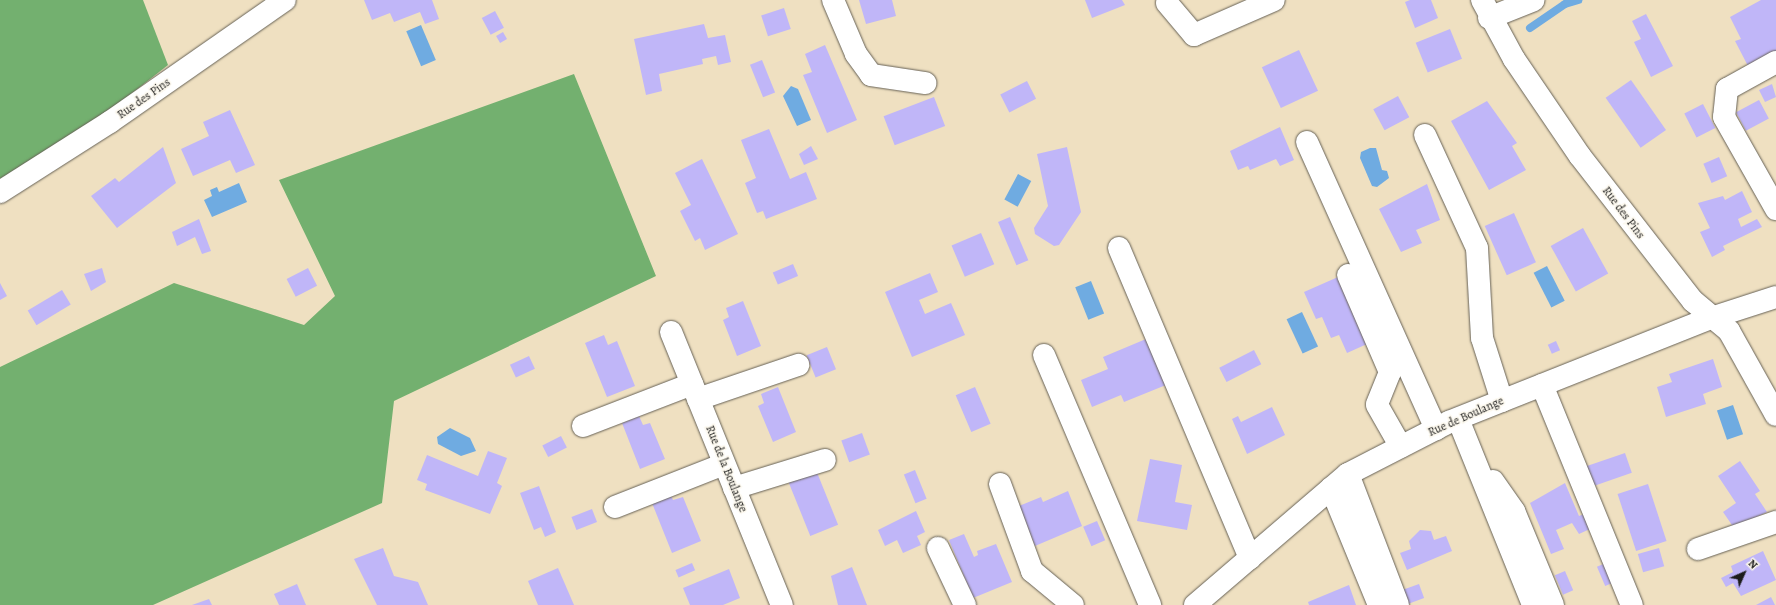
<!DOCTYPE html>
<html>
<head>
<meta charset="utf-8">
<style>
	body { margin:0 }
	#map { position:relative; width:1776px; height:605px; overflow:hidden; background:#efe0c1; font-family:Alegreya,serif }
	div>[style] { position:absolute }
	.forest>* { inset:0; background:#73b06f }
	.water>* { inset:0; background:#6fabe1; transform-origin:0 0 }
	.stream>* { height:8px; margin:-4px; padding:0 4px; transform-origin:4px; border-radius:4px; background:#6fabe1 }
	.building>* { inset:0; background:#c0b6f8; transform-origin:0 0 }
	.roads { filter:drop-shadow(0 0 1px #666156) drop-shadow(0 0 1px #666156) }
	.minor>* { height:22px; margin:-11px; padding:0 11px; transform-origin:11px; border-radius:11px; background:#fff }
	.major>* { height:22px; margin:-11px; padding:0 11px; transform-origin:11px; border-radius:11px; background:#fff }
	span { translate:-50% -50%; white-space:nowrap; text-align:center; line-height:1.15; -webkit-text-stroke:3px #fbf7ec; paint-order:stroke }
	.street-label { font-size:12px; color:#1c1c1c }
	.north { position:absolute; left:1724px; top:553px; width:40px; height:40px; -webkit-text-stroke:3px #fbf7ec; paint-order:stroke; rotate:45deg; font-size:11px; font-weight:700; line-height:16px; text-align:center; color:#1c1c1c }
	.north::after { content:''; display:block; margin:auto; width:14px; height:18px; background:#1c1c1c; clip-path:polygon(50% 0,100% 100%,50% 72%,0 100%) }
</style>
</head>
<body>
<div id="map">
	<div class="forest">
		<i style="clip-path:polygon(0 0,143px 0,168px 65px,0 197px)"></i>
		<i style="clip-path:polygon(574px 74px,656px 276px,394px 401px,382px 503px,153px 605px,0 605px,0 367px,174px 283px,304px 325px,335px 296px,279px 180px)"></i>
	</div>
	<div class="water">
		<i style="left:421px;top:25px;width:38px;height:16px;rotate:67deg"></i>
		<i style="clip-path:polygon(791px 86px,798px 89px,811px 120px,797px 126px,783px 96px)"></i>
		<i style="clip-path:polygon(1370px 148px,1376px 148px,1382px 170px,1387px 171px,1389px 178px,1377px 187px,1372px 186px,1360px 158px,1361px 152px)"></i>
		<i style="left:1018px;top:174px;width:15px;height:29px;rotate:28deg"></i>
		<i style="clip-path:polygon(239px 183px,247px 202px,212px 217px,204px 200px,212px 196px,210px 190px,217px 187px,219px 192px)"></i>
		<i style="left:1547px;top:266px;width:39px;height:15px;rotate:63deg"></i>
		<i style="left:1091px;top:281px;width:35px;height:17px;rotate:68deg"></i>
		<i style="left:1302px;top:312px;width:38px;height:17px;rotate:65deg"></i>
		<i style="left:1733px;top:405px;width:31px;height:17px;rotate:71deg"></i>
		<i style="clip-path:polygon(450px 428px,470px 438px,476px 451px,461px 456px,438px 444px,437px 437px)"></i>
	</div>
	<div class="stream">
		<i style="left:1530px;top:28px;width:42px;rotate:-34.4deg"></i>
		<i style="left:1565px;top:4px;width:14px;rotate:-17deg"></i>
	</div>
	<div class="building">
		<i style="clip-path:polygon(364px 0,432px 0,439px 19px,425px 24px,420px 12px,394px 22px,390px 13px,372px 20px)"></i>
		<i style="clip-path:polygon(859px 0,892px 0,896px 16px,866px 24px)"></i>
		<i style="clip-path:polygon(1085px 0,1122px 0,1125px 5px,1092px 18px)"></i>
		<i style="clip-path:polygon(1410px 0,1431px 0,1438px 18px,1415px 28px,1405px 2px)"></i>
		<i style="clip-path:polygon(1761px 0,1776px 0,1776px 52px,1748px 66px,1735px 41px,1741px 39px,1730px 17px)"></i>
		<i style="left:784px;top:8px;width:22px;height:24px;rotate:72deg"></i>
		<i style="left:495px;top:11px;width:19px;height:15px;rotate:62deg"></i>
		<i style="clip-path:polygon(1646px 14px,1673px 66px,1651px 77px,1634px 42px,1641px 39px,1632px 21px)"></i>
		<i style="clip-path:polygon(704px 24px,708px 38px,725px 35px,731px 62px,718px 65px,716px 56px,702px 59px,703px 64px,659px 74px,662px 91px,646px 95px,634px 39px)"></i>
		<i style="left:1450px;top:29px;width:32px;height:37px;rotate:68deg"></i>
		<i style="left:503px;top:32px;width:8px;height:8px;rotate:60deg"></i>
		<i style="clip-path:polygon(825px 45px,857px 120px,827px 133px,803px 75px,812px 72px,805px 54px)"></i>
		<i style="left:1299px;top:50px;width:45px;height:41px;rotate:65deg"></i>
		<i style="left:762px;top:60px;width:35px;height:13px;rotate:68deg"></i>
		<i style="left:1631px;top:80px;width:61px;height:31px;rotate:55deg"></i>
		<i style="left:1027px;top:81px;width:20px;height:30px;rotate:63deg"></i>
		<i style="clip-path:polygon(1772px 84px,1776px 97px,1765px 102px,1759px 90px)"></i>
		<i style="left:1398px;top:96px;width:24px;height:28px;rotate:62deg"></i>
		<i style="left:934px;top:97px;width:31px;height:54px;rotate:69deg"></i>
		<i style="left:1759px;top:100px;width:21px;height:26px;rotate:62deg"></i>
		<i style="clip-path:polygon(1487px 101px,1517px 143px,1512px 146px,1526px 170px,1489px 190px,1451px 121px)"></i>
		<i style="left:1703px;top:104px;width:27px;height:21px;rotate:63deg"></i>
		<i style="clip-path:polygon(230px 110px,255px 165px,236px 173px,230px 160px,193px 176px,181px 149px,209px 136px,203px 122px)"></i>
		<i style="clip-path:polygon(1280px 127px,1294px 160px,1280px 166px,1276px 159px,1250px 170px,1248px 166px,1238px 170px,1230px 151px)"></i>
		<i style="clip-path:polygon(769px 129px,790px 179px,806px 172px,817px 199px,766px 219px,763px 211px,757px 213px,745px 183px,756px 178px,741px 140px)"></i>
		<i style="clip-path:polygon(811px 146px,818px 159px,804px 165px,799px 154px)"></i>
		<i style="clip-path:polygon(163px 147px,176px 183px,117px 228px,91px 196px,115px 178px,119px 182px)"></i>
		<i style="clip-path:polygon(1067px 147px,1081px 212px,1059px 245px,1054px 246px,1035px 234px,1034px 228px,1048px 206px,1037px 154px)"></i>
		<i style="left:1719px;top:157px;width:21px;height:17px;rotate:67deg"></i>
		<i style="clip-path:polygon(702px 159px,738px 234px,705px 250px,700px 238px,695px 241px,680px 211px,691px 205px,675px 173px)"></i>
		<i style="clip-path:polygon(1427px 184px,1440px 220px,1416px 230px,1422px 243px,1401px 252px,1379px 209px)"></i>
		<i style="clip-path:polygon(1742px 191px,1752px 212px,1738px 219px,1741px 227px,1757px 219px,1762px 227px,1723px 246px,1725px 250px,1712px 257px,1700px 232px,1710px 228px,1698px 203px,1723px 196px,1725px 200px)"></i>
		<i style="left:1514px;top:213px;width:54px;height:32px;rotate:66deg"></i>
		<i style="left:1010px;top:217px;width:47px;height:13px;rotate:67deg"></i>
		<i style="clip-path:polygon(199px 219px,211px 251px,202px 254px,195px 237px,177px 246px,172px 232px)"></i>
		<i style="left:1583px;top:228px;width:52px;height:37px;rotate:61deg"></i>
		<i style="left:981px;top:233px;width:34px;height:32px;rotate:67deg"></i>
		<i style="left:793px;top:264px;width:13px;height:22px;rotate:67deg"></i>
		<i style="clip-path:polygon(102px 268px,106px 282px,91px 291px,84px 274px)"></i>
		<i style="left:308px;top:268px;width:20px;height:24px;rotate:63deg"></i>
		<i style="clip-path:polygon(930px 273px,938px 292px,919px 300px,925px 314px,951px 303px,965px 335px,912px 357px,885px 292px)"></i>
		<i style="clip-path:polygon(1338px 277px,1367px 344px,1347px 353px,1339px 335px,1331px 338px,1322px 317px,1316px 319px,1304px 292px)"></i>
		<i style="clip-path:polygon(0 283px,7px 296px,0 300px)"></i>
		<i style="left:62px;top:290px;width:17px;height:40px;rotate:59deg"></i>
		<i style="clip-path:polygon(743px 301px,761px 346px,737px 356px,723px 320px,729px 317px,726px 308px)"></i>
		<i style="clip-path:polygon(604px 335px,608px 345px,617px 341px,635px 386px,607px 397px,585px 343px)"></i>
		<i style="clip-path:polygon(1146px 339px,1166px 385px,1124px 402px,1121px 395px,1092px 407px,1081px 380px,1108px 369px,1103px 357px)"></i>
		<i style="left:1556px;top:341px;width:10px;height:9px;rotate:66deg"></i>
		<i style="left:827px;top:347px;width:24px;height:22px;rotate:68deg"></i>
		<i style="left:1254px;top:350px;width:16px;height:39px;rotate:63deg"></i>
		<i style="left:529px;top:356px;width:14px;height:21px;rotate:65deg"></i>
		<i style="clip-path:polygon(1713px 359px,1722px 387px,1703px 394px,1706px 404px,1666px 417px,1657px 387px,1672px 382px,1669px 374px)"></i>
		<i style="clip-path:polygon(778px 387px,796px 432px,773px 442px,758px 406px,764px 403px,761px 394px)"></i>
		<i style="left:975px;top:387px;width:40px;height:21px;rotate:67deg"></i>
		<i style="clip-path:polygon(1272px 407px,1285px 435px,1247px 454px,1232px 419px,1238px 416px,1241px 422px)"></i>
		<i style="clip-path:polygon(639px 416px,643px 425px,650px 423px,665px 459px,640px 469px,622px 423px)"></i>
		<i style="left:862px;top:433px;width:23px;height:22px;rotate:70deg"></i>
		<i style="left:561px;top:436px;width:13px;height:21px;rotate:63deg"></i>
		<i style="clip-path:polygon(488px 451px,507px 458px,497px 483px,502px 486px,490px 514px,425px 490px,427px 484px,417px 480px,427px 455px,478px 476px)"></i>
		<i style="left:1625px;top:453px;width:21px;height:41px;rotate:71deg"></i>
		<i style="clip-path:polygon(1150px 459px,1182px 465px,1175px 502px,1192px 505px,1187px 530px,1137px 521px)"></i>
		<i style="clip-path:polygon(1740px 461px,1760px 491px,1755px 494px,1767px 512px,1734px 528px,1723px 512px,1736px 503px,1718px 476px)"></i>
		<i style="left:816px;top:470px;width:59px;height:30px;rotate:68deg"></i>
		<i style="left:915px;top:470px;width:31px;height:12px;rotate:68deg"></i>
		<i style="clip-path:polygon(1565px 483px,1579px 516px,1584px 514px,1592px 528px,1579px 534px,1572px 523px,1556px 530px,1564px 549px,1551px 554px,1530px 503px)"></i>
		<i style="left:1648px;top:484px;width:60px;height:32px;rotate:72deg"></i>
		<i style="clip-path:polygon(539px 486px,556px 532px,545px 537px,541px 527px,534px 530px,520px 493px)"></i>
		<i style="clip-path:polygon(669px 491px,673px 500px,683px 497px,701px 541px,672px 553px,650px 498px)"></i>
		<i style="clip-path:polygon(1068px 491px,1082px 526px,1035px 546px,1019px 506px,1041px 497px,1043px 502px)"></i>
		<i style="left:592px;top:509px;width:14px;height:22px;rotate:69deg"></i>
		<i style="clip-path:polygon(916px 511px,925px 532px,917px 536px,921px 545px,903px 553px,897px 540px,885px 546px,878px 530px)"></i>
		<i style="left:1097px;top:521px;width:21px;height:15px;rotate:67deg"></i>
		<i style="clip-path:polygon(1420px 530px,1431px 531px,1434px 540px,1446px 536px,1452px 551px,1407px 570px,1400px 553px,1411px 549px,1409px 541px)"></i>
		<i style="clip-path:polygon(964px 534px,974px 557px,978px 555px,977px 551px,996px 544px,1012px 582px,973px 598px,949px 540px)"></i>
		<i style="clip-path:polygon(383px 548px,394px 576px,418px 582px,428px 605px,377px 605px,354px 559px)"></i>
		<i style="left:1659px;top:548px;width:19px;height:22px;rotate:74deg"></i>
		<i style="clip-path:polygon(1763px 551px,1776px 580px,1741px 596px,1733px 583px,1726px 587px,1721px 578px,1733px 572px,1731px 566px)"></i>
		<i style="left:1608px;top:562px;width:21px;height:12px;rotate:67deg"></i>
		<i style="left:692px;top:563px;width:8px;height:18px;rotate:67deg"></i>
		<i style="clip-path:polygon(852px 567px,867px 605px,838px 605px,831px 576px)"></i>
		<i style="clip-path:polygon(558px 568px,574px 605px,538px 605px,528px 581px)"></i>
		<i style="clip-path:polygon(729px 569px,740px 598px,723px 605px,690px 605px,683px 588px)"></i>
		<i style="left:1565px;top:571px;width:21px;height:11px;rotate:67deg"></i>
		<i style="clip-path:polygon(297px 584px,306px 605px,279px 605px,274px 594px)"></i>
		<i style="left:1419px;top:584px;width:15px;height:23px;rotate:70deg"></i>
		<i style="clip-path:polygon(1349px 585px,1356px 605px,1309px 605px,1308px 602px)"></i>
		<i style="clip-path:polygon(1771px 597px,1775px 605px,1756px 605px)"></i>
		<i style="clip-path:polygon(209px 599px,212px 605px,192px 605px)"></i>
	</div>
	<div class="roads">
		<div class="minor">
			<i style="left:833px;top:0;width:59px;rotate:66.9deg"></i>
			<i style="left:856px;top:54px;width:26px;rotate:54deg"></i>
			<i style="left:871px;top:75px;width:55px;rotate:8.4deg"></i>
			<i style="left:1482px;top:0;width:67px;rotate:61.5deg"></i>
			<i style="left:1514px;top:59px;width:117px;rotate:55.8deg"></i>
			<i style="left:1580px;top:156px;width:184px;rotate:52.1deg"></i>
			<i style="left:1693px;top:301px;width:47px;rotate:39.8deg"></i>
			<i style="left:1729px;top:331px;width:96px;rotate:60.8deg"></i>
			<i style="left:1167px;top:3px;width:42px;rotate:49.8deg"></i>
			<i style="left:1194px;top:35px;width:87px;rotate:-23.6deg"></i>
			<i style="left:1489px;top:18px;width:48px;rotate:-21.8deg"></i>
			<i style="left:1776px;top:62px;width:56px;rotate:151.1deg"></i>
			<i style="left:1727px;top:89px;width:28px;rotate:96deg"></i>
			<i style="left:1724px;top:117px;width:106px;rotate:60.5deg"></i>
			<i style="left:1425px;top:135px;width:124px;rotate:65.3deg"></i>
			<i style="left:1477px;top:248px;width:90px;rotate:86.8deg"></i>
			<i style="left:1482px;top:338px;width:66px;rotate:72.4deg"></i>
			<i style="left:1307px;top:142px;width:315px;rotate:65.8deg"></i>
			<i style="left:0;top:192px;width:130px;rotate:-32.5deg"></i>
			<i style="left:110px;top:122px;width:213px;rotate:-34.9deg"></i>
			<i style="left:1119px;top:248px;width:337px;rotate:67.1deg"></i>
			<i style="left:1348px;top:275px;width:106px;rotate:66.6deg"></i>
			<i style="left:1390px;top:372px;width:35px;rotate:112deg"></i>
			<i style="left:1377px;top:405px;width:48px;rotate:60.3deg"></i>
			<i style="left:671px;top:332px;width:295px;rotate:67.9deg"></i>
			<i style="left:1044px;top:355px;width:272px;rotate:67deg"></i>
			<i style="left:1542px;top:385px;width:238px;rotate:67.8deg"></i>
			<i style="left:698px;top:399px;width:106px;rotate:-18.8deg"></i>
			<i style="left:1458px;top:419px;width:201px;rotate:68deg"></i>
			<i style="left:583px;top:426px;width:117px;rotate:-21.1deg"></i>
			<i style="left:1348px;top:474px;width:140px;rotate:69.1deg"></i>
			<i style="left:1493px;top:481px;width:37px;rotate:55deg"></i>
			<i style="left:1514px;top:511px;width:102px;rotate:67.5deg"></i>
			<i style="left:1000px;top:484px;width:93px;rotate:69.8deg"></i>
			<i style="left:1032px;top:571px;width:53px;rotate:39.7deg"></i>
			<i style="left:734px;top:488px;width:95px;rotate:-17.1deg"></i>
			<i style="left:1331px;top:488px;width:126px;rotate:67.7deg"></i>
			<i style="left:615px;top:507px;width:117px;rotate:-21.5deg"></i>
			<i style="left:938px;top:548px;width:63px;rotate:64.7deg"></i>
			<i style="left:1698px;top:549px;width:83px;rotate:-19.1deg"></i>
		</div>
		<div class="major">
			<i style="left:1195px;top:605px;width:201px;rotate:-40.6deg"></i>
			<i style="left:1348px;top:474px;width:114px;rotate:-27.2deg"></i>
			<i style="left:1449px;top:422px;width:282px;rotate:-21.7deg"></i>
			<i style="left:1711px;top:318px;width:68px;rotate:-17.9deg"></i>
		</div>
	</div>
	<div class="street-label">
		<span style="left:144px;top:99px;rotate:-35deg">Rue des Pins</span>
		<span style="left:1623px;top:213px;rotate:53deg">Rue des Pins</span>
		<span style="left:1466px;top:417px;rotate:-24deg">Rue de Boulange</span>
		<span style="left:726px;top:469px;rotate:68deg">Rue de la Boulange</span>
	</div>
	<div class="north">N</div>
</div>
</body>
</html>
